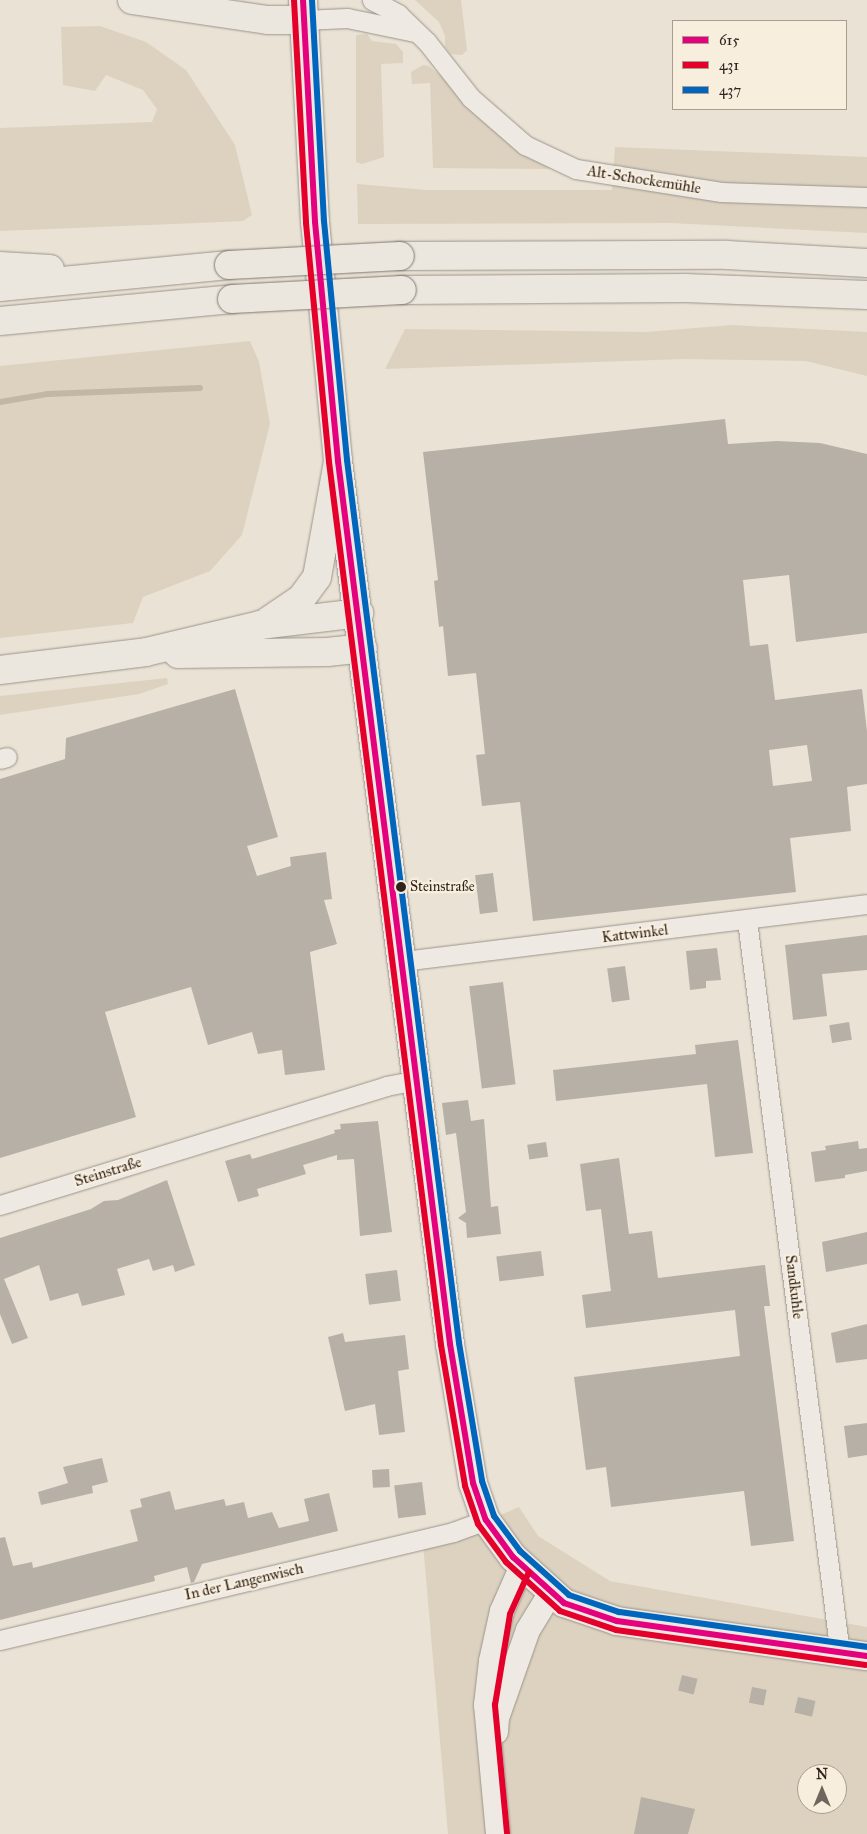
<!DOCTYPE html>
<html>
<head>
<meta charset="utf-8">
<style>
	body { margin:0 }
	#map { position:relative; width:867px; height:1834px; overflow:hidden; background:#eae2d4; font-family:"IM FELL Great Primer",serif }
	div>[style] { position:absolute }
	.green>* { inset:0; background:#ddd2bf }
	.stream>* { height:6px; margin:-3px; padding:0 3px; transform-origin:3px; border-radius:3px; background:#c2b6a4 }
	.building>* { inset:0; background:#b6b0a6; transform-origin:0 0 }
	.roads { filter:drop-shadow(0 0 1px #9a948b) drop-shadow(0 0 1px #9a948b) }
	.minor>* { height:19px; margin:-9.5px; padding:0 9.5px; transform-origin:9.5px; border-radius:9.5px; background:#eeeae3 }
	.tertiary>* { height:24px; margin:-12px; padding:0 12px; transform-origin:12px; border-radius:12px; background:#eeeae3 }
	.secondary>* { height:28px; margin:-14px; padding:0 14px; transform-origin:14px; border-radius:14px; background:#eeeae3 }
	.motorway>* { height:28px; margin:-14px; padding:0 14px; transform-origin:14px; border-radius:14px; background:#ebe6de }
	.bridges { filter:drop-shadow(0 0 1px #807a73) drop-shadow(0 0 1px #807a73) }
	.motorway-bridge>* { height:28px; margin:-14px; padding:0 14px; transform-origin:14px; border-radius:14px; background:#ebe6de }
	.bus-1>* { height:6px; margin:-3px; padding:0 3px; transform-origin:3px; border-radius:3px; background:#e5007d }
	.bus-2>* { height:6px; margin:-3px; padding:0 3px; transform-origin:3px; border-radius:3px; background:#e4002b }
	.bus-3>* { height:6px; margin:-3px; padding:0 3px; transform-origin:3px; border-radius:3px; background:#0065bd }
	.dots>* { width:14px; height:14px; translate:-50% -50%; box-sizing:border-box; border:2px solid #f8eedd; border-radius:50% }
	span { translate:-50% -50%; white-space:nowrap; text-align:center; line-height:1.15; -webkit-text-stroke:4.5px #f8eedd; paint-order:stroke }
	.bus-label { font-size:14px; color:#30231d }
	.left { translate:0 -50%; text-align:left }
	.street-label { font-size:15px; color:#30231d }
	.legend { position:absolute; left:672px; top:20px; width:175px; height:90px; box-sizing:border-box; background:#f8eedd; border:1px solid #a89d90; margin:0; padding:6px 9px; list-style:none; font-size:15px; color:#30231d }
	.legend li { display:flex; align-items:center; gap:10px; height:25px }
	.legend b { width:25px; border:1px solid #a89d90 }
	.north { position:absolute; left:797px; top:1764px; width:50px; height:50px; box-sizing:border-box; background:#f8eedd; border:1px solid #a89d90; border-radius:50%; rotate:0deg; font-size:14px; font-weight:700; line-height:20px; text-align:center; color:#30231d }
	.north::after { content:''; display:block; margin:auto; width:18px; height:22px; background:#71665d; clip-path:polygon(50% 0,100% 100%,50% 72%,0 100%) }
</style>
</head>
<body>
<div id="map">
	<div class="green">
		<i style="clip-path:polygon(461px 0,467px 50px,462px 55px,451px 54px,445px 47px,445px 36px,439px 22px,415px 0)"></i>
		<i style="clip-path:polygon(100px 26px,146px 42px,186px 70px,235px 145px,252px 215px,243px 221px,222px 222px,0 231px,0 128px,152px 122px,157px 109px,143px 90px,106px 75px,95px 91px,63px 85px,61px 27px)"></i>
		<i style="clip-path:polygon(367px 34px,372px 41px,396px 44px,403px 52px,403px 63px,381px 64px,384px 157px,362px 164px,356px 162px,356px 35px)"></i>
		<i style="clip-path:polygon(423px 65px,429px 66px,551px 169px,433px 168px,430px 83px,412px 84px,411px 72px)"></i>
		<i style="clip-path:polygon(615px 147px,867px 157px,867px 233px,670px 223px,358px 224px,357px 184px,426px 190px,612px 190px)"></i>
		<i style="clip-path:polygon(732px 325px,867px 332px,867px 376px,806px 361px,685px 359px,385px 369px,405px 329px,646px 332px)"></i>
		<i style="clip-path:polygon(250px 341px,259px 362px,270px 424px,242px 535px,210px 571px,143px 597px,133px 623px,0 638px,0 366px)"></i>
		<i style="clip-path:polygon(167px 678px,168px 684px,139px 694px,0 715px,0 696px)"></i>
		<i style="clip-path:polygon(evenodd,519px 1507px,538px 1536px,610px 1581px,867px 1627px,867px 1834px,448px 1834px,423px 1543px,450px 1537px,519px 1507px,807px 1774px,837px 1774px,837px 1804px,807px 1804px,807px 1774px)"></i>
	</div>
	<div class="stream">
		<i style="left:0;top:402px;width:49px;rotate:-9.5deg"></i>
		<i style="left:48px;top:394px;width:152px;rotate:-2.3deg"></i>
	</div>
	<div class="building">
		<i style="clip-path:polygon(evenodd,725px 419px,728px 444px,777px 441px,820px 443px,867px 454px,867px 633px,796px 642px,789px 575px,743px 580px,750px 646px,768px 644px,775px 700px,862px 689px,867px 731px,867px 784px,847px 787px,851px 831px,790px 838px,796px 892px,533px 921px,520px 802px,482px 806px,476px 755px,485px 754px,476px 673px,448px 676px,443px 626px,439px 627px,434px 581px,438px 580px,423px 452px,725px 419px,807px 745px,812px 781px,773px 786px,769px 750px,807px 745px)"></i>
		<i style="clip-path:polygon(235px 689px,278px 837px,247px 846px,257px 876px,291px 866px,290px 857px,326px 852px,332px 899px,324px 900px,337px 944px,310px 952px,325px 1070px,285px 1075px,282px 1050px,258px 1054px,252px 1032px,208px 1045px,191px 987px,105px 1012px,136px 1117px,0 1158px,0 779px,65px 759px,66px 738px)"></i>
		<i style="left:493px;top:873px;width:39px;height:18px;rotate:83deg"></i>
		<i style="clip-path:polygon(867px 935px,867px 970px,822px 974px,827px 1016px,793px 1020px,785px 945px)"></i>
		<i style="clip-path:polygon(717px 948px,721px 980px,706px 981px,706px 988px,690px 990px,686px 951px)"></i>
		<i style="left:625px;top:966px;width:34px;height:18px;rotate:82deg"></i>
		<i style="left:503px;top:982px;width:103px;height:34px;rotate:83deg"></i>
		<i style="left:849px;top:1022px;width:18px;height:20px;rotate:81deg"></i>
		<i style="clip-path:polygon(738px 1040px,753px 1153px,715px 1157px,707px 1084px,556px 1101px,553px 1070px,696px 1054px,695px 1045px)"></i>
		<i style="clip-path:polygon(468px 1100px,471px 1121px,484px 1119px,491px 1207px,498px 1206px,501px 1234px,467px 1238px,466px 1223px,458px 1218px,466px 1212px,456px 1133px,446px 1135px,442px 1103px)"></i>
		<i style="clip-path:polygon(378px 1121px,392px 1232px,360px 1236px,354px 1159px,337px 1160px,337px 1155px,303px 1165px,306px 1174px,257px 1189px,259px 1196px,238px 1202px,225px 1161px,250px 1154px,252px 1159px,317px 1139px,335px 1133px,334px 1130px,341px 1129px,340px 1124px)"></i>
		<i style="clip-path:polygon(858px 1141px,859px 1149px,867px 1148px,867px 1171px,845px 1175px,845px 1178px,815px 1182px,811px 1152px,826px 1150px,825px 1146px)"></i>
		<i style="left:546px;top:1142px;width:15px;height:19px;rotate:82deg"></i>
		<i style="clip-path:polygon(619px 1158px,629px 1234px,652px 1231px,658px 1278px,765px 1265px,770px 1306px,764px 1306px,794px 1541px,751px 1546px,744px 1491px,611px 1507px,606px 1467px,586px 1470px,574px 1377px,740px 1356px,735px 1310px,586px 1328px,582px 1295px,611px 1291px,601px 1209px,586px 1211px,580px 1164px)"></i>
		<i style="clip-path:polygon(167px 1180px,195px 1265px,175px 1272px,173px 1265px,153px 1271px,149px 1259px,117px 1269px,125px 1295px,82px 1306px,78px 1293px,50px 1301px,39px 1265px,4px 1279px,28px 1338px,12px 1344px,0 1314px,0 1238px,91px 1209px,104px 1201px,118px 1200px)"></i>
		<i style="clip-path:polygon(867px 1232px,867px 1264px,826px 1272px,822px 1242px)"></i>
		<i style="left:541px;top:1251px;width:25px;height:45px;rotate:83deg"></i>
		<i style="left:397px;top:1270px;width:31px;height:32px;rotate:83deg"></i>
		<i style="clip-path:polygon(867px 1324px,867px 1359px,836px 1363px,831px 1333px)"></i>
		<i style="clip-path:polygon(343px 1333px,345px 1342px,405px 1335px,409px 1369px,398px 1371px,405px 1432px,379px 1435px,375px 1404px,345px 1411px,328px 1337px)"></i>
		<i style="clip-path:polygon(867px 1423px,867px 1455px,848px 1458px,844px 1426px)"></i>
		<i style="clip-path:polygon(102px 1458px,108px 1482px,92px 1486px,93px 1493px,41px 1505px,38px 1492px,68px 1483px,63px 1467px)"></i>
		<i style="left:389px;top:1469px;width:18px;height:17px;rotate:87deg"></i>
		<i style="left:422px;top:1482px;width:33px;height:28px;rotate:83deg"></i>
		<i style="clip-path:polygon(170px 1491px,175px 1510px,224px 1499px,226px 1506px,244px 1502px,248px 1518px,272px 1512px,279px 1528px,309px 1521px,304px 1499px,329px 1493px,338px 1531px,202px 1564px,194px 1582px,191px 1583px,187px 1567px,154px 1576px,155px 1581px,0 1620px,0 1538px,5px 1537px,13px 1566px,32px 1562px,33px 1568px,138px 1541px,130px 1510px,142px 1507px,140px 1499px)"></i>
		<i style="left:682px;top:1675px;width:16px;height:16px;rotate:14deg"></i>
		<i style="left:752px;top:1687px;width:15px;height:16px;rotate:11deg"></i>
		<i style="left:798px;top:1697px;width:18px;height:16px;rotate:13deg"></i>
		<i style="clip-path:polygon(641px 1797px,695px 1809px,688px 1834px,634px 1834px)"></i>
	</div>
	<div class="roads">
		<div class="minor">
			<i style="left:372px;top:0;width:30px;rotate:28deg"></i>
			<i style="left:398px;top:14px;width:40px;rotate:44deg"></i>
			<i style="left:427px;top:42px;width:71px;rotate:51.8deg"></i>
			<i style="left:471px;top:98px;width:72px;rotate:41deg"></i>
			<i style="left:525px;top:145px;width:56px;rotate:25.2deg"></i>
			<i style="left:576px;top:169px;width:147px;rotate:9deg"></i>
			<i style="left:721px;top:192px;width:146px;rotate:2deg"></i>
			<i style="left:303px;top:20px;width:44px;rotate:-2.6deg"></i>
			<i style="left:347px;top:18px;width:69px;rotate:11.6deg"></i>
			<i style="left:0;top:759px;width:7px;rotate:-16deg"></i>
			<i style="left:747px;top:920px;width:740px;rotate:82.78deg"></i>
			<i style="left:403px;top:961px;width:467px;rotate:-7deg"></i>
			<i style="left:0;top:1205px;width:404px;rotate:-17.1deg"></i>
			<i style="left:386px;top:1086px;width:33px;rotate:-11deg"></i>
			<i style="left:0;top:1640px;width:466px;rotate:-13.4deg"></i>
			<i style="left:453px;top:1532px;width:35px;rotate:-20deg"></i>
		</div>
		<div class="tertiary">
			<i style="left:496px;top:1732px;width:14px;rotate:-86deg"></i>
			<i style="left:497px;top:1718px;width:93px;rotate:-70.6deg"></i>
			<i style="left:528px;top:1630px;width:42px;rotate:-58.6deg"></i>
			<i style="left:498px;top:1834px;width:130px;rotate:-95.3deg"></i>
			<i style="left:486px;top:1705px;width:44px;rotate:-83.5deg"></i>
			<i style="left:491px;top:1661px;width:51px;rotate:-77.6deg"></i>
			<i style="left:502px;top:1611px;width:47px;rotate:-66.2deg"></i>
		</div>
		<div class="secondary">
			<i style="left:303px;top:0;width:222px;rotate:86.9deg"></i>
			<i style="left:315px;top:222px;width:240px;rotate:84.5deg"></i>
			<i style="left:338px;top:461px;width:890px;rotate:82.77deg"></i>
			<i style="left:450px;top:1344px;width:141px;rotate:80.6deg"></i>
			<i style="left:473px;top:1483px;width:39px;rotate:71deg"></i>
			<i style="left:486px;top:1520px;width:46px;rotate:53.9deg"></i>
			<i style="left:513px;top:1557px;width:69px;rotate:42deg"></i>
			<i style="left:564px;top:1603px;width:56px;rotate:18.8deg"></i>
			<i style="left:617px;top:1621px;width:252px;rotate:8deg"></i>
		</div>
		<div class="motorway">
			<i style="left:132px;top:0;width:137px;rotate:8.4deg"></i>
			<i style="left:268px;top:20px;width:35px"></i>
			<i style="left:400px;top:256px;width:327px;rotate:-0.2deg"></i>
			<i style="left:727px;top:255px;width:140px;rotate:3.3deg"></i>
			<i style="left:0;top:266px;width:50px;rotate:3.4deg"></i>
			<i style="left:0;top:287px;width:230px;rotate:-5.5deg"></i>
			<i style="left:402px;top:290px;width:283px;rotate:-0.4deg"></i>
			<i style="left:685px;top:288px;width:182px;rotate:2.2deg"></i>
			<i style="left:0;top:321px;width:233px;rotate:-5.4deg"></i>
			<i style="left:268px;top:621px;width:40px;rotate:-34deg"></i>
			<i style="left:301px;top:599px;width:27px;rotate:-54deg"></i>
			<i style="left:317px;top:577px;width:118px;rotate:-79.7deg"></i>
			<i style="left:178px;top:654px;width:149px;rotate:-0.8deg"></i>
			<i style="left:327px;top:652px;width:36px;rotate:-6deg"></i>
			<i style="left:0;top:670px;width:147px;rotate:-7deg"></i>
			<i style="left:146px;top:652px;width:117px;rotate:-13.3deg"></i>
			<i style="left:260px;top:625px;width:100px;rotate:-6.9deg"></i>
		</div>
	</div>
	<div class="bridges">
		<div class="motorway-bridge">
			<i style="left:229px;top:265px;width:171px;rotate:-3deg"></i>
			<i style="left:232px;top:299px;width:170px;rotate:-3deg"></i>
		</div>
	</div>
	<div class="bus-1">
		<i style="left:303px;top:0;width:222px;rotate:86.9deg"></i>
		<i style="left:315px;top:222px;width:240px;rotate:84.5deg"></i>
		<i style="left:338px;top:461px;width:890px;rotate:82.77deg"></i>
		<i style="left:450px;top:1344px;width:141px;rotate:80.6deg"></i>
		<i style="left:473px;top:1483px;width:39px;rotate:71deg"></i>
		<i style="left:486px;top:1520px;width:46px;rotate:53.9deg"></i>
		<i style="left:513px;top:1557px;width:69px;rotate:42deg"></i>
		<i style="left:564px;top:1603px;width:56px;rotate:18.8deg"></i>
		<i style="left:617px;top:1621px;width:252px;rotate:8deg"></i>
	</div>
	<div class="bus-2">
		<i style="left:294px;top:0;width:223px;rotate:86.9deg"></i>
		<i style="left:306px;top:223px;width:240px;rotate:84.5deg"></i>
		<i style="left:329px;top:462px;width:890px;rotate:82.77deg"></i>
		<i style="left:441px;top:1345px;width:143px;rotate:80.3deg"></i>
		<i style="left:465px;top:1486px;width:40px;rotate:71.1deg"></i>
		<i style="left:478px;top:1524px;width:47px;rotate:53.6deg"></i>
		<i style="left:506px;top:1562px;width:73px;rotate:42.2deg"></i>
		<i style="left:560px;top:1611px;width:59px;rotate:18.7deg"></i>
		<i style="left:616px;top:1630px;width:252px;rotate:8deg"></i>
		<i style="left:507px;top:1833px;width:129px;rotate:-95.4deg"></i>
		<i style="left:495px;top:1705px;width:92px;rotate:-80.6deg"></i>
		<i style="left:510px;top:1614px;width:46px;rotate:-65.7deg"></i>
	</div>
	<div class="bus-3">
		<i style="left:312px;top:0;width:221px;rotate:86.9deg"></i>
		<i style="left:324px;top:221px;width:240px;rotate:84.5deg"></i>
		<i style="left:347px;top:460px;width:890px;rotate:82.77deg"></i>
		<i style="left:459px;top:1343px;width:140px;rotate:80.5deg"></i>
		<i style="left:482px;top:1481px;width:37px;rotate:71deg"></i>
		<i style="left:494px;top:1516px;width:44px;rotate:53.4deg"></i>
		<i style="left:520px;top:1551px;width:66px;rotate:41.9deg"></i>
		<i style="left:569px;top:1595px;width:53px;rotate:18.8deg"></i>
		<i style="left:619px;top:1612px;width:250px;rotate:8deg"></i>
	</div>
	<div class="dots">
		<i style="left:401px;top:887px;background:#30231d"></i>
	</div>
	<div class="bus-label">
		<span class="left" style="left:410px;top:887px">Steinstraße</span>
	</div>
	<div class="street-label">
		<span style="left:644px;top:180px;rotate:9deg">Alt-Schockemühle</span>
		<span style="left:635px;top:934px;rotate:-7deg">Kattwinkel</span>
		<span style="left:108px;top:1172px;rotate:-17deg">Steinstraße</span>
		<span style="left:794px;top:1287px;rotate:83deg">Sandkuhle</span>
		<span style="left:244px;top:1582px;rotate:-13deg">In der Langenwisch</span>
	</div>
	<ul class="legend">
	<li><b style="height:6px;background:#e5007d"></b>615</li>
	<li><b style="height:6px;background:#e4002b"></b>431</li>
	<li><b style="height:6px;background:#0065bd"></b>437</li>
	</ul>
	<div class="north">N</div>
</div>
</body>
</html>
